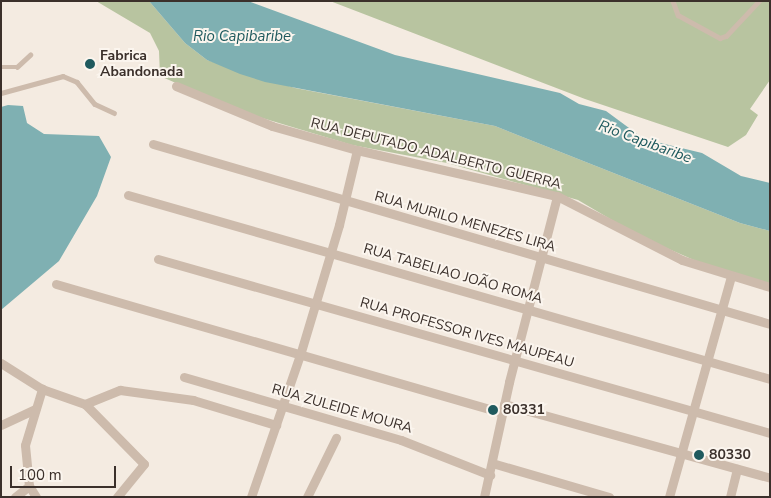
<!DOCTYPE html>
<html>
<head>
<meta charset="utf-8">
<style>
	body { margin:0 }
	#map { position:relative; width:771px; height:498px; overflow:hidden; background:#f4ebe1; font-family:"Nunito Sans",sans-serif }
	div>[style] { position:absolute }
	.green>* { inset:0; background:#b8c4a0 }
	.water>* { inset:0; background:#7fb0b2 }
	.lane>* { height:4.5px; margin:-2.25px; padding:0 2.25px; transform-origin:2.25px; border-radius:2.25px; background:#cdbbac }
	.street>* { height:9px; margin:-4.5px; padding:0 4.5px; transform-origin:4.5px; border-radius:4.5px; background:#cdbbac }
	.dots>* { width:14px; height:14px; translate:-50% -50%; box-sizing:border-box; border:2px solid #fbf5ee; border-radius:50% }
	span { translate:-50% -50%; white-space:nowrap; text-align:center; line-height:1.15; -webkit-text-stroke:4px #fbf5ee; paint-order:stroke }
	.poi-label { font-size:14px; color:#3b302b; font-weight:700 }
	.left { translate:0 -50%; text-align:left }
	.street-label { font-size:14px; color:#3b302b }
	.water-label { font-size:15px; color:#1f5a5e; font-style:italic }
	.frame { position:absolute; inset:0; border:2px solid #3b302b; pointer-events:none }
	.scale { position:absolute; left:10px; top:466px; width:106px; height:22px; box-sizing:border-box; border:2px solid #3b302b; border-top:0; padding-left:6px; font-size:15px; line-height:18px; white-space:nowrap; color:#3b302b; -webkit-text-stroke:4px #fbf5ee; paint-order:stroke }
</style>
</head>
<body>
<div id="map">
	<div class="green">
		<i style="clip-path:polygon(96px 1px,149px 1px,185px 43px,207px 60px,295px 88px,495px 126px,740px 223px,770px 231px,770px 285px,719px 271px,639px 236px,578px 200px,447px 163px,352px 145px,239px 111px,160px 76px,159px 51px,150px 33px)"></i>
		<i style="clip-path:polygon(330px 1px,770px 1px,770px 80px,750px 109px,758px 115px,746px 135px,728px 147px,585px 99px)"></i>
	</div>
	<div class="water">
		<i style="clip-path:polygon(149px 1px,248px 1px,395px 55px,560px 93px,579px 104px,606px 111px,644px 139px,702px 153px,741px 176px,770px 183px,770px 231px,740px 223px,495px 126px,265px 82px,240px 74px,207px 60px,185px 43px)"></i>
		<i style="clip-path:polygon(8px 105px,23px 106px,27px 123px,44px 134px,99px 136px,111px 157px,97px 196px,59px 261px,1px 310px,1px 107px)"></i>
	</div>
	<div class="lane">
		<i style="left:673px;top:1px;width:15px;rotate:70deg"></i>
		<i style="left:678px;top:15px;width:48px;rotate:28.7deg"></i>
		<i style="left:720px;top:38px;width:6px;rotate:-18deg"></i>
		<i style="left:726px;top:36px;width:48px;rotate:-46.7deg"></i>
		<i style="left:1px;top:67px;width:16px"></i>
		<i style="left:17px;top:67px;width:18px;rotate:-43deg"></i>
		<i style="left:1px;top:93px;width:64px;rotate:-15.3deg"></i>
		<i style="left:63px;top:76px;width:15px;rotate:23deg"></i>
		<i style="left:77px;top:82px;width:28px;rotate:51deg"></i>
		<i style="left:95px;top:104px;width:21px;rotate:25deg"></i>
	</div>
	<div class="street">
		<i style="left:176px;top:86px;width:104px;rotate:22.6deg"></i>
		<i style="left:272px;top:126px;width:88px;rotate:15.8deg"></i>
		<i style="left:357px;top:150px;width:205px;rotate:13deg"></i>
		<i style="left:557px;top:196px;width:140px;rotate:27.1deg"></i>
		<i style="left:682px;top:260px;width:92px;rotate:17.1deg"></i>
		<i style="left:153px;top:144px;width:643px;rotate:16.26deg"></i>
		<i style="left:128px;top:195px;width:668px;rotate:15.99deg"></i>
		<i style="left:158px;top:259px;width:636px;rotate:15.87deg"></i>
		<i style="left:56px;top:284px;width:464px;rotate:16.1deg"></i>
		<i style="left:1px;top:363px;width:49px;rotate:32.4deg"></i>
		<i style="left:42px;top:389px;width:46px;rotate:19.2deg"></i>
		<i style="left:85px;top:404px;width:38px;rotate:-22deg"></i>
		<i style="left:120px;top:390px;width:74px;rotate:7.8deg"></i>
		<i style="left:193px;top:400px;width:87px;rotate:16.8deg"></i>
		<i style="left:184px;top:377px;width:226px;rotate:16.2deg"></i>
		<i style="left:401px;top:440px;width:96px;rotate:21.5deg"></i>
		<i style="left:85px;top:404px;width:84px;rotate:45.5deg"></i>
		<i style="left:144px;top:464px;width:43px;rotate:129.3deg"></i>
		<i style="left:504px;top:404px;width:276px;rotate:15.5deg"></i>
		<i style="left:1px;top:425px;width:38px;rotate:-25deg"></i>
		<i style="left:492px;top:463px;width:122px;rotate:16.2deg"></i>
		<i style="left:15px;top:497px;width:18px;rotate:-38deg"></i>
		<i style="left:36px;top:497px;width:13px;rotate:-122deg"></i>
		<i style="left:29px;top:486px;width:41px;rotate:-95.6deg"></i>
		<i style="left:25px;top:445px;width:59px;rotate:-73.1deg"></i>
		<i style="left:251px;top:497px;width:150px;rotate:-71deg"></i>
		<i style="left:300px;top:355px;width:136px;rotate:-73.3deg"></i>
		<i style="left:339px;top:225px;width:77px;rotate:-76.5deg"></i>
		<i style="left:307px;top:497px;width:66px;rotate:-63.8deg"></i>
		<i style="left:484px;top:497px;width:118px;rotate:-77.7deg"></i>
		<i style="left:509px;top:382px;width:192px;rotate:-75.5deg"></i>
		<i style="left:669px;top:497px;width:229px;rotate:-74.3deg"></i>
		<i style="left:730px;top:497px;width:29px;rotate:-76deg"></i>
	</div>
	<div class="dots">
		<i style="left:90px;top:64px;background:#1f5a5e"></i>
		<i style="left:493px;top:410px;background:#1f5a5e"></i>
		<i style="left:699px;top:455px;background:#1f5a5e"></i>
	</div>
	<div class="poi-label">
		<span class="left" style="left:100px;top:64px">Fabrica<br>Abandonada</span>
		<span class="left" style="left:503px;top:410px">80331</span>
		<span class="left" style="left:709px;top:455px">80330</span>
	</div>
	<div class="street-label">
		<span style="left:436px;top:154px;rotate:14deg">RUA DEPUTADO ADALBERTO GUERRA</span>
		<span style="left:465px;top:222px;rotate:16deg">RUA MURILO MENEZES LIRA</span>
		<span style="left:453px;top:274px;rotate:16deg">RUA TABELIAO JOÃO ROMA</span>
		<span style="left:467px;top:333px;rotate:16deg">RUA PROFESSOR IVES MAUPEAU</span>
		<span style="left:342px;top:409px;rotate:16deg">RUA ZULEIDE MOURA</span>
	</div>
	<div class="water-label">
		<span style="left:242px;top:37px">Rio Capibaribe</span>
		<span style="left:645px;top:142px;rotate:20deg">Rio Capibaribe</span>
	</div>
	<div class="frame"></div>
	<div class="scale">100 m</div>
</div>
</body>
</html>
